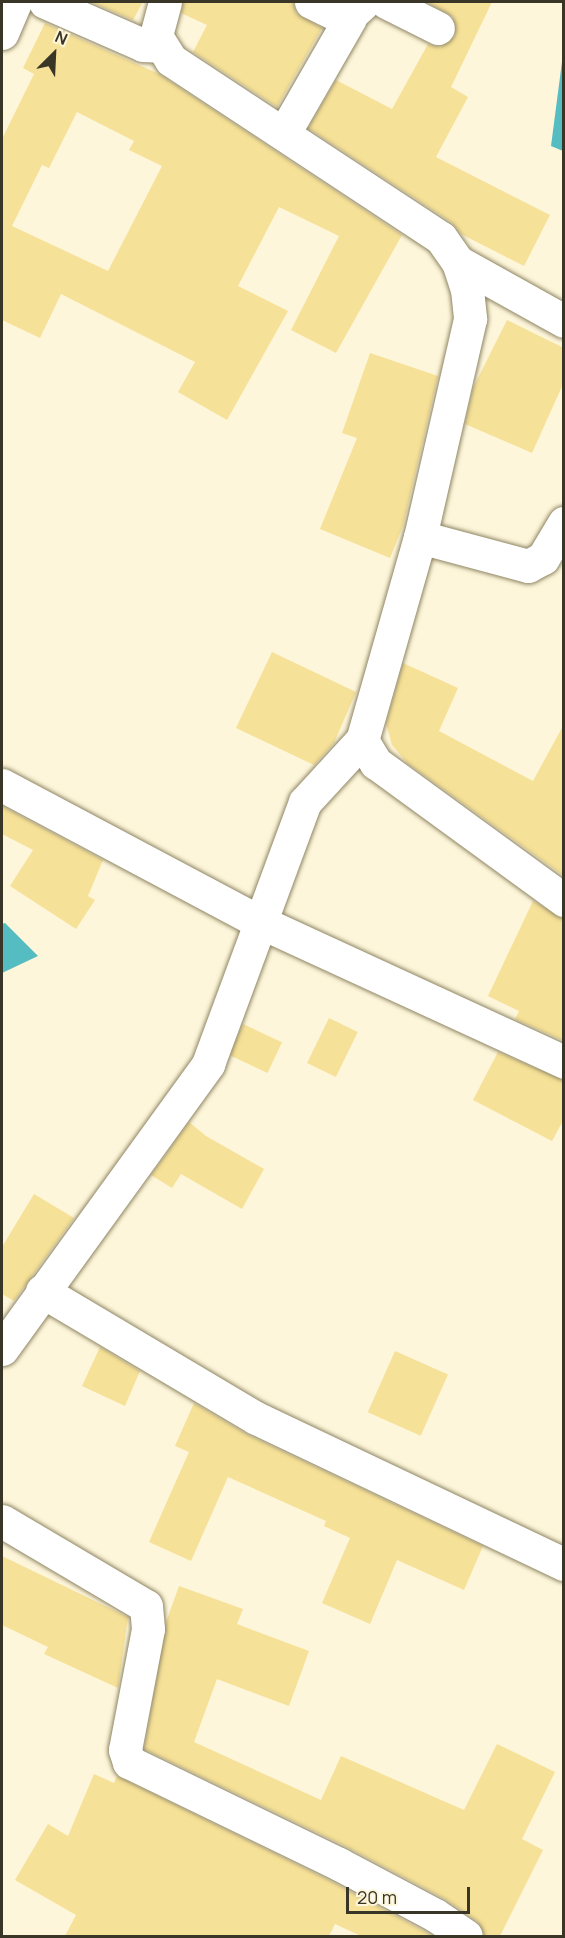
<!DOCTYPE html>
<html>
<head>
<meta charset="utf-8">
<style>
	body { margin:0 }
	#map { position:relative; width:565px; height:1938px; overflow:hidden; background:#fef6da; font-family:Manrope,sans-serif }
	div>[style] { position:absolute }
	.water>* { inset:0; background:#55bcc1 }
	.building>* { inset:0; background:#f6e198; transform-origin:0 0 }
	.roads { filter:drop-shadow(0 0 2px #8e8564) drop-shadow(0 0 2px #8e8564) }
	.minor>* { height:33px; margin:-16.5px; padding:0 16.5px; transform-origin:16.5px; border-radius:16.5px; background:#fff }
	span { translate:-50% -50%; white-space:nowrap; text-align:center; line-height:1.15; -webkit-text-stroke:4.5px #fef6da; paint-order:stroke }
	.frame { position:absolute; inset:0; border:3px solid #393527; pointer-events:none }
	.north { position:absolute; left:24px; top:24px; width:60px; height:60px; -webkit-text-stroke:4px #fef6da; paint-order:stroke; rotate:24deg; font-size:16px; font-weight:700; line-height:24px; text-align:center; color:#393527 }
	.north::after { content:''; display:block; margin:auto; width:21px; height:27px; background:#393527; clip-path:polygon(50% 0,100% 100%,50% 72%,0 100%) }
	.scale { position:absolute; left:346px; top:1887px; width:124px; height:27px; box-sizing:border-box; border:3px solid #393527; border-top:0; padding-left:8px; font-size:18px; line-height:21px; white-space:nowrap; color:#393527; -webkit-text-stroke:4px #fef6da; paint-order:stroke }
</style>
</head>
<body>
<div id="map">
	<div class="water">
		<i style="clip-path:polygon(563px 54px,563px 151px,551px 146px)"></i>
		<i style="clip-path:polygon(5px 923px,38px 956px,2px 973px,2px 924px)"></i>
	</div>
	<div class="building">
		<i style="clip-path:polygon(91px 2px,143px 2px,133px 20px)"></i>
		<i style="clip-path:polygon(183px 2px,293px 2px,296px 13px,322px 28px,277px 107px,193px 52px,207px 25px,181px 13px)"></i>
		<i style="clip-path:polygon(427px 2px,492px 2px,451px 87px,468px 97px,436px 157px,550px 215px,524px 266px,461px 234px,451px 222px,308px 128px,336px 80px,392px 109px,428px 44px,440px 47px,455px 36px,453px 17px)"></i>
		<i style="clip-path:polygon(evenodd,45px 23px,159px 74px,402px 235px,336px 353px,291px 330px,339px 236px,279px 207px,238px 286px,288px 311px,227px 420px,178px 392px,195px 362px,61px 294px,40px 338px,2px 320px,2px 139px,34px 74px,23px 68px,45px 23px,77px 112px,134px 141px,129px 150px,162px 166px,108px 271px,12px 226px,42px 165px,49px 168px,77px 112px)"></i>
		<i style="clip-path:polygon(507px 320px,564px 348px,564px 382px,532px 453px,465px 424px,473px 388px)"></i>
		<i style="clip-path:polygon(370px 353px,438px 376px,403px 526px,390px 558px,320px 529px,357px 438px,342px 433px)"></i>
		<i style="clip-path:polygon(272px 652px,356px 692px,334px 743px,314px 765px,236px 728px)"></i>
		<i style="clip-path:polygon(403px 663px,458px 688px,439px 731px,533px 781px,564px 724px,564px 876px,407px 763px,392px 745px,386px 723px)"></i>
		<i style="clip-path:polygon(2px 806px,103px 860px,88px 896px,95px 900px,76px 929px,10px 886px,33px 850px,2px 834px)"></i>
		<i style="clip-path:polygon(533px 901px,564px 918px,564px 1041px,515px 1019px,519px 1011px,488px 996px)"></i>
		<i style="left:329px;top:1018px;width:32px;height:50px;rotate:26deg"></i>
		<i style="left:243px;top:1024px;width:43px;height:34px;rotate:25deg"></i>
		<i style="clip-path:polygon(498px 1052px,564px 1080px,564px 1119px,552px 1141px,473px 1100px)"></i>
		<i style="clip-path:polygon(189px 1122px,206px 1136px,264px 1169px,242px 1209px,181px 1174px,172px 1188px,151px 1175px)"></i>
		<i style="clip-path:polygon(34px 1194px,74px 1218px,14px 1301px,2px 1294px,2px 1247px)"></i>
		<i style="clip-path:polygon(100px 1347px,140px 1371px,125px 1406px,82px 1386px)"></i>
		<i style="left:395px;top:1351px;width:58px;height:67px;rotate:24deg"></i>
		<i style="clip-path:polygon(194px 1403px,248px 1435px,483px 1546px,464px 1590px,397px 1560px,370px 1624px,322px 1603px,350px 1538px,324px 1526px,326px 1521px,228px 1477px,191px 1561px,149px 1542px,189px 1452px,175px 1446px)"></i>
		<i style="clip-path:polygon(2px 1556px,128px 1617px,118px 1688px,44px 1654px,48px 1647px,2px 1625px)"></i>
		<i style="clip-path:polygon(179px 1586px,243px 1609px,237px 1624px,309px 1651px,289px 1706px,217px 1679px,194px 1742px,321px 1800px,341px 1756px,464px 1810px,497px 1744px,555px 1772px,522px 1839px,543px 1850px,500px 1936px,485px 1936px,477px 1921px,445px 1899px,347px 1847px,144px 1749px,166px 1622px)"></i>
		<i style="clip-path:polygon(94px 1774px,114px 1783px,117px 1776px,331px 1881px,433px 1936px,361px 1936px,335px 1924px,329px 1936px,65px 1936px,76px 1915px,15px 1880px,48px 1824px,68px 1836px)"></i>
	</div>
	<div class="roads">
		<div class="minor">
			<i style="left:45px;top:2px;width:107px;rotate:23.7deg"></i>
			<i style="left:143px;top:45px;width:17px;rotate:3deg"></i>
			<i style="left:165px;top:2px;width:35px;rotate:105deg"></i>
			<i style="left:156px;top:36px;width:28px;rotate:58deg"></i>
			<i style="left:171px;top:60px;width:323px;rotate:33.4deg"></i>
			<i style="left:441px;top:238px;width:29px;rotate:55deg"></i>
			<i style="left:458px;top:262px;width:28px;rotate:72deg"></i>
			<i style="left:467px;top:289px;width:30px;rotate:84deg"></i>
			<i style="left:470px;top:319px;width:224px;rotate:102.9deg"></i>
			<i style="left:420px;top:537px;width:211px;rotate:105.9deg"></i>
			<i style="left:362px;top:740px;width:27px;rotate:59deg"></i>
			<i style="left:376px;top:763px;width:233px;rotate:36.1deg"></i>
			<i style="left:311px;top:2px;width:39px;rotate:26deg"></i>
			<i style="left:346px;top:19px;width:23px;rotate:-43deg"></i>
			<i style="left:386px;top:2px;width:58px;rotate:26.6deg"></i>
			<i style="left:2px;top:33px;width:34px;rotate:-67deg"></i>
			<i style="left:284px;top:133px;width:133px;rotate:-60.1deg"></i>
			<i style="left:458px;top:262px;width:121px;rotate:29.1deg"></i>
			<i style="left:420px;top:537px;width:112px;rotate:15deg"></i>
			<i style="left:528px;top:566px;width:17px;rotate:-28deg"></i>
			<i style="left:543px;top:558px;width:41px;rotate:-59deg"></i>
			<i style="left:2px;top:785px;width:292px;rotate:28deg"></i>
			<i style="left:260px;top:922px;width:335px;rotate:24.7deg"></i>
			<i style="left:42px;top:1291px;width:249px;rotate:30.7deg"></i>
			<i style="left:256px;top:1418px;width:341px;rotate:25.4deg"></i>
			<i style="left:2px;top:1349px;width:352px;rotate:-54.1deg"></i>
			<i style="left:208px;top:1064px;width:279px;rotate:-69.7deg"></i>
			<i style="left:305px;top:802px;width:84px;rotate:-47.4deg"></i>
			<i style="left:2px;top:1521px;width:167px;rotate:30.6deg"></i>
			<i style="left:146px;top:1606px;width:23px;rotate:85deg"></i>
			<i style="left:148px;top:1629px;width:123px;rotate:100.8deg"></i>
			<i style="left:125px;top:1750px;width:13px;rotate:72deg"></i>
			<i style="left:129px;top:1762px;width:233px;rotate:25.9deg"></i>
			<i style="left:339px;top:1864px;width:109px;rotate:28deg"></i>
			<i style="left:435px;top:1915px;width:37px;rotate:34deg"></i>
		</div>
	</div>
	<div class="frame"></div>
	<div class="north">N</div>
	<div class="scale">20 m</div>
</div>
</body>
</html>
